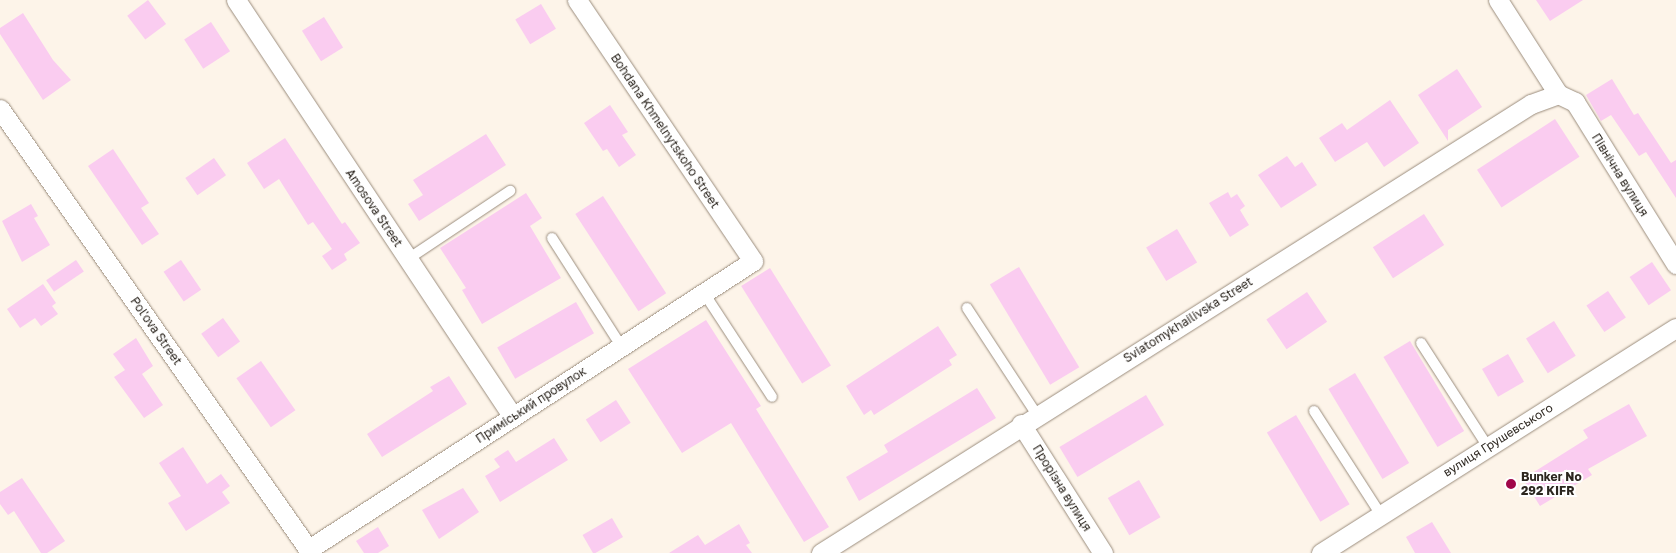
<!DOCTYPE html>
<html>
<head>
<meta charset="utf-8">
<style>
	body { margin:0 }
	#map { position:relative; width:1676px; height:553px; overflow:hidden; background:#fdf4e9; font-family:"Golos Text",sans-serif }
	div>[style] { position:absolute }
	.building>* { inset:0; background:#faccf0; transform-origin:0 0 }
	.roads { filter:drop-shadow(0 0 1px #9b8d7d) drop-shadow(0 0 1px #9b8d7d) }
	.lane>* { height:10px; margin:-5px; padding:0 5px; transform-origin:5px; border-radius:5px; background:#fff }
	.street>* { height:19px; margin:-9.5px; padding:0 9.5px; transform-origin:9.5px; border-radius:9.5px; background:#fff }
	.dots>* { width:14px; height:14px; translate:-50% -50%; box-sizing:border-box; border:2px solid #fff; border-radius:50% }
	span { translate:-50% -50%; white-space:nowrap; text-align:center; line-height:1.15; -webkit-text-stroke:4px #fff; paint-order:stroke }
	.street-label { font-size:12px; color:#2c261f }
	.poi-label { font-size:12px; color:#2c261f; font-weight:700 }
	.left { translate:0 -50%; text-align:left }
</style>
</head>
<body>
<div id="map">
	<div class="building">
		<i style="left:148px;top:0;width:30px;height:26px;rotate:53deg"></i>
		<i style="clip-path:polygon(1536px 0,1583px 0,1550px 21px)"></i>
		<i style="left:541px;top:4px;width:29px;height:30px;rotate:59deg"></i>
		<i style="clip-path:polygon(23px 13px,53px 60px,71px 80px,43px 100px,0 34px,0 28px)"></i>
		<i style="left:324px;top:17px;width:36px;height:26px;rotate:58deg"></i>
		<i style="left:211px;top:22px;width:35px;height:32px;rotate:57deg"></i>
		<i style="clip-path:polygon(1457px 69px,1482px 107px,1448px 130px,1448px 141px,1418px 95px)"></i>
		<i style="clip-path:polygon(1612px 79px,1634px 115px,1638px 113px,1671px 163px,1676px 160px,1676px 198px,1646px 152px,1639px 156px,1611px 115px,1601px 121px,1586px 95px)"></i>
		<i style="clip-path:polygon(1390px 100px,1419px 143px,1384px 167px,1367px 142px,1335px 162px,1319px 138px,1342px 123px,1347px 130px)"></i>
		<i style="clip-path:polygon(610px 105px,628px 132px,622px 135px,636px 155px,619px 167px,607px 149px,603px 151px,584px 123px)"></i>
		<i style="left:1555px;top:119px;width:45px;height:93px;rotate:57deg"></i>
		<i style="clip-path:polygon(486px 134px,506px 165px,419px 221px,408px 204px,423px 195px,413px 180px)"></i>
		<i style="clip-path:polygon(285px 138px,342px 224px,345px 222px,360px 243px,344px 254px,347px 260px,332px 270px,322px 256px,332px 249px,313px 222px,308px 225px,279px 179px,264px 189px,247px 163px)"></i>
		<i style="clip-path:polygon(113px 149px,149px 203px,141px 208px,159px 234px,142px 245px,88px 166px)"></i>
		<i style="clip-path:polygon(1287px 156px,1295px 167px,1302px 162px,1317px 185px,1281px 208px,1258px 175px)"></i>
		<i style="left:214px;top:158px;width:21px;height:35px;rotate:55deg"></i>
		<i style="clip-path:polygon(1228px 192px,1231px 198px,1237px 194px,1245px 206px,1240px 210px,1249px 225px,1230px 237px,1209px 203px)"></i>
		<i style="clip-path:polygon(526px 193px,542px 218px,530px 226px,561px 278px,482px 324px,462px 290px,466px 288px,440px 248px)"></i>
		<i style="left:603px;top:196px;width:116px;height:33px;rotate:57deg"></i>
		<i style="clip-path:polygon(31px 204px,38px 216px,34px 218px,50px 245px,22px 262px,2px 221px)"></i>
		<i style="left:1424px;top:214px;width:37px;height:61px;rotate:57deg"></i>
		<i style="left:1177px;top:229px;width:39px;height:36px;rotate:59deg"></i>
		<i style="left:76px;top:260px;width:14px;height:36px;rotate:56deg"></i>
		<i style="left:181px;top:260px;width:36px;height:21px;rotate:56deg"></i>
		<i style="left:1652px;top:262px;width:34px;height:27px;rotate:56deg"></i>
		<i style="left:1019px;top:267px;width:117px;height:34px;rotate:59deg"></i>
		<i style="left:770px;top:268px;width:115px;height:34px;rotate:58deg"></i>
		<i style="clip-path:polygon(43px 284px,56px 303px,52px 306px,58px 314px,41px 326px,35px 318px,20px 328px,7px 309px)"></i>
		<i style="left:1608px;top:291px;width:32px;height:26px;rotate:56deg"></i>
		<i style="left:1307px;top:292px;width:36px;height:49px;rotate:56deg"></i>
		<i style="left:576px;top:302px;width:36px;height:91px;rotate:60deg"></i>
		<i style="left:223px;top:318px;width:29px;height:27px;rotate:54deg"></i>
		<i style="clip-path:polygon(706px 320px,761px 406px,756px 409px,829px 527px,804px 542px,731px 423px,682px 453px,628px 369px)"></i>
		<i style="left:1554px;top:321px;width:41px;height:33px;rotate:58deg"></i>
		<i style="clip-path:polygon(938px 326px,957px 355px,949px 360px,952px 365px,874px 415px,871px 410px,864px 415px,846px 386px)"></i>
		<i style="clip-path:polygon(136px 338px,153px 366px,142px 374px,163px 405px,144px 418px,114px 377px,125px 370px,113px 354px)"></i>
		<i style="left:1410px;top:341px;width:105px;height:31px;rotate:59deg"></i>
		<i style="left:1508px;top:354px;width:32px;height:30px;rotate:60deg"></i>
		<i style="left:261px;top:361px;width:60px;height:30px;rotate:55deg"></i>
		<i style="left:1355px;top:373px;width:105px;height:31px;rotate:59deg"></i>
		<i style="clip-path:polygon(449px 376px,467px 404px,382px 457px,367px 434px,433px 391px,430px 387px)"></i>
		<i style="clip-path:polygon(977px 388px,996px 418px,859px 501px,846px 477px,888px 452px,884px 445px)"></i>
		<i style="left:1146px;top:395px;width:35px;height:101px;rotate:59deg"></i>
		<i style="left:616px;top:400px;width:27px;height:36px;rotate:57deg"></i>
		<i style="clip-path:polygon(1629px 404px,1647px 436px,1588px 469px,1592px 475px,1540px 506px,1523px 479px,1588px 438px,1583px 430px)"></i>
		<i style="left:1296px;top:415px;width:104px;height:34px;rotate:59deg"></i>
		<i style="clip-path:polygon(554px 438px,568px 460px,500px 502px,485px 476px,500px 467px,494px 459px,508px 450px,516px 462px)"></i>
		<i style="clip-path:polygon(183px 447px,207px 484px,221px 474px,230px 486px,222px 492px,230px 503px,186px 531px,168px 503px,181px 496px,159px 463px)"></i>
		<i style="clip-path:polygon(22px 478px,65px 541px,47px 553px,41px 553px,14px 511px,8px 515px,0 504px,0 492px)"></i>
		<i style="left:1139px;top:480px;width:43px;height:36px;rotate:60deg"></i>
		<i style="clip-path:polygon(463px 488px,479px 512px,439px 539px,422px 510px)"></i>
		<i style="left:612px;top:518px;width:22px;height:34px;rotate:60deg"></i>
		<i style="clip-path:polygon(1432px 522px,1451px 553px,1415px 553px,1406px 537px)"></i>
		<i style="clip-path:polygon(739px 524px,750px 543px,746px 545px,752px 553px,669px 553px,698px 535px,705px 545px)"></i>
		<i style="clip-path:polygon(378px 527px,389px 546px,378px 553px,364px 553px,356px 541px)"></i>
	</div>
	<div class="roads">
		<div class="lane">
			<i style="left:552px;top:238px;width:128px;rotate:57.4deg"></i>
			<i style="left:408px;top:259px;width:123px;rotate:-33.7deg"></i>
			<i style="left:704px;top:293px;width:124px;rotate:56.8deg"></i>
			<i style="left:967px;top:308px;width:128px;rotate:56.8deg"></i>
			<i style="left:1421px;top:343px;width:124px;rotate:57.2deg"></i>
			<i style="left:1314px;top:411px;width:124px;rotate:57.2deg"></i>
		</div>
		<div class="street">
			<i style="left:236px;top:0;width:499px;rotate:56.4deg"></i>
			<i style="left:1498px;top:0;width:112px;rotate:57.4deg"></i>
			<i style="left:1558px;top:94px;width:19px;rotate:25deg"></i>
			<i style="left:1575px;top:102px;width:191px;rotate:58.1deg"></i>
			<i style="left:0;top:109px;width:542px;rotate:54.99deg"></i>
			<i style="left:1021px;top:424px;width:153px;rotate:57.6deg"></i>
			<i style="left:309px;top:549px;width:529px;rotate:-32.97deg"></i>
			<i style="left:753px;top:261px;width:315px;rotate:-124deg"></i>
			<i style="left:821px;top:553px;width:840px;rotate:-32.31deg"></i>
			<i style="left:1531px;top:104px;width:29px;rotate:-20deg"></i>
			<i style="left:1321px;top:553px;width:420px;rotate:-32.4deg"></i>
		</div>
	</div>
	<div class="dots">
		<i style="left:1511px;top:484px;background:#a0074a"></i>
	</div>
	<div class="street-label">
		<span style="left:665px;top:131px;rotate:56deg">Bohdana Khmelnytskoho Street</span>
		<span style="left:1620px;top:175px;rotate:58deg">Північна вулиця</span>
		<span style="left:374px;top:208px;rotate:56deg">Amosova Street</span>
		<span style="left:1188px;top:320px;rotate:-32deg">Sviatomykhailivska Street</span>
		<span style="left:156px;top:331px;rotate:55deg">Pol'ova Street</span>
		<span style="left:531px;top:405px;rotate:-33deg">Приміський провулок</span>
		<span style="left:1498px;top:440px;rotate:-32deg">вулиця Грушевського</span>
		<span style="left:1062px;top:488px;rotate:58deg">Прорізна вулиця</span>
	</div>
	<div class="poi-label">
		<span class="left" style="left:1521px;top:484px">Bunker No<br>292 KIFR</span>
	</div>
</div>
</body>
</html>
